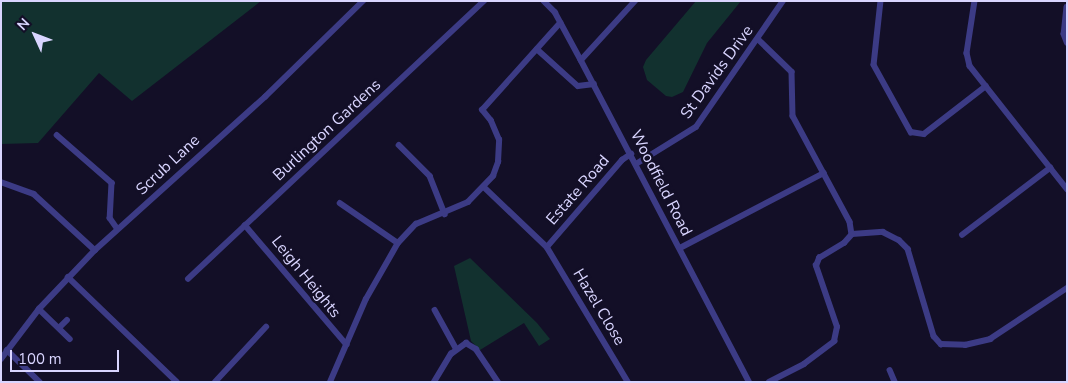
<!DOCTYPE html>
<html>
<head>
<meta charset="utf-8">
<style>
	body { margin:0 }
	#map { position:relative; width:1068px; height:383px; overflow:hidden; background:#130f27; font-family:"Nunito Sans",sans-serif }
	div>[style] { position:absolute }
	.green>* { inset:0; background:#12312f }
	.street>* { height:5.5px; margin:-2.75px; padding:0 2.75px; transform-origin:2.75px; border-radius:2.75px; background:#3c3b85 }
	span { translate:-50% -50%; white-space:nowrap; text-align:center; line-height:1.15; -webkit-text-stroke:5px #130f27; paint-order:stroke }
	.street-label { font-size:16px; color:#d9d5ff }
	.frame { position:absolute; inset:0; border:2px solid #d9d5ff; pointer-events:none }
	.north { position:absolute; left:10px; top:10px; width:50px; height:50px; -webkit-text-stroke:4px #130f27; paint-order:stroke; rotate:313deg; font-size:14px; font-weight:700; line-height:20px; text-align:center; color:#d9d5ff }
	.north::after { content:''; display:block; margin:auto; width:18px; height:22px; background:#d9d5ff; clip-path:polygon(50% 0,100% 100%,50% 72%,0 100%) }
	.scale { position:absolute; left:10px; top:350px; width:109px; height:22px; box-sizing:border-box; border:2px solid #d9d5ff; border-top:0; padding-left:6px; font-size:15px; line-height:18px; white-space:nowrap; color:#d9d5ff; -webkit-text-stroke:4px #130f27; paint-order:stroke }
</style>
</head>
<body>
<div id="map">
	<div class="green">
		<i style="clip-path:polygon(1px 1px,261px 1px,132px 101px,99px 73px,38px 143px,1px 144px)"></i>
		<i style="clip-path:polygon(696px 1px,741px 1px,707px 43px,683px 92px,672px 97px,666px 96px,647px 80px,643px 67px,646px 60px)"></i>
		<i style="clip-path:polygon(470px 258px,537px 323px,550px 339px,539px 346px,524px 323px,480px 350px,471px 341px,454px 266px)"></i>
	</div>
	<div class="street">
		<i style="left:544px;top:1px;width:16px;rotate:45deg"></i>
		<i style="left:555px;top:12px;width:55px;rotate:61.6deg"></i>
		<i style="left:581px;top:60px;width:363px;rotate:62.4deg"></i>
		<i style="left:881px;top:1px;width:64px;rotate:96.2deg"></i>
		<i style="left:874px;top:65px;width:77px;rotate:61.1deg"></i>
		<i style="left:911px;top:132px;width:13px;rotate:9deg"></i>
		<i style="left:924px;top:134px;width:78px;rotate:-37.7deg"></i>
		<i style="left:975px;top:1px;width:53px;rotate:98.7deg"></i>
		<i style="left:967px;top:53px;width:13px;rotate:77deg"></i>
		<i style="left:970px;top:66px;width:157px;rotate:51.7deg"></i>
		<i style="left:1067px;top:7px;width:27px;rotate:96deg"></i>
		<i style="left:1064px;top:34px;width:9px;rotate:69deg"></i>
		<i style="left:758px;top:39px;width:47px;rotate:44.1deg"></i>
		<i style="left:792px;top:72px;width:44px;rotate:88.7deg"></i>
		<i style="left:793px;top:116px;width:120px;rotate:61.7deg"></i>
		<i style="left:850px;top:222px;width:12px;rotate:81deg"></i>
		<i style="left:537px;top:49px;width:55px;rotate:42.1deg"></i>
		<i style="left:578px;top:86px;width:16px;rotate:-7deg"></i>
		<i style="left:581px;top:60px;width:80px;rotate:-47.5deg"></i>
		<i style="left:57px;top:135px;width:73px;rotate:41.1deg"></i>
		<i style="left:112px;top:183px;width:35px;rotate:93deg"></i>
		<i style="left:110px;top:218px;width:12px;rotate:55deg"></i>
		<i style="left:399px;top:145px;width:44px;rotate:45deg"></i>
		<i style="left:430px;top:176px;width:41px;rotate:68.5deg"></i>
		<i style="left:636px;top:164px;width:70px;rotate:-31.7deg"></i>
		<i style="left:696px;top:127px;width:153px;rotate:-55.4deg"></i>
		<i style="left:1px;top:182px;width:35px;rotate:20deg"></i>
		<i style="left:34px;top:194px;width:83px;rotate:42.6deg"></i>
		<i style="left:484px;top:187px;width:87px;rotate:43.6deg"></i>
		<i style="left:547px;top:247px;width:157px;rotate:59deg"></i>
		<i style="left:340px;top:203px;width:70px;rotate:34.6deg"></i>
		<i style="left:245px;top:225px;width:157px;rotate:49.6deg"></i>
		<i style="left:852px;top:234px;width:31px;rotate:-4deg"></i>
		<i style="left:883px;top:232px;width:18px;rotate:27deg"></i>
		<i style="left:899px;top:240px;width:13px;rotate:45deg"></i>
		<i style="left:908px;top:249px;width:91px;rotate:73.4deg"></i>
		<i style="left:934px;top:336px;width:11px;rotate:49deg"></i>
		<i style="left:941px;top:344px;width:24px;rotate:2deg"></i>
		<i style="left:965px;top:345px;width:26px;rotate:-13deg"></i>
		<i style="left:990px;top:339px;width:92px;rotate:-33.5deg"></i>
		<i style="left:962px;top:235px;width:111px;rotate:-37.3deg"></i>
		<i style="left:547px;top:247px;width:115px;rotate:-49.2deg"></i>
		<i style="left:622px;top:160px;width:11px;rotate:-34deg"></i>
		<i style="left:680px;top:248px;width:162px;rotate:-27.5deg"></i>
		<i style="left:68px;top:277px;width:151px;rotate:43.9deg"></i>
		<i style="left:188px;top:279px;width:406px;rotate:-43.2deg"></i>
		<i style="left:39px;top:309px;width:43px;rotate:44.1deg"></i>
		<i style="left:435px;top:310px;width:43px;rotate:61.1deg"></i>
		<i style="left:59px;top:328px;width:11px;rotate:-45deg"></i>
		<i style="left:7px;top:350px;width:46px;rotate:44.1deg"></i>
		<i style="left:1px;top:359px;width:63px;rotate:-52.8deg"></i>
		<i style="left:39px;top:309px;width:81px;rotate:-46.5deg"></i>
		<i style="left:95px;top:250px;width:229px;rotate:-42deg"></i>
		<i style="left:265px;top:97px;width:137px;rotate:-44.4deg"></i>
		<i style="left:890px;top:370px;width:13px;rotate:67deg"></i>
		<i style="left:215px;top:382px;width:75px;rotate:-47.2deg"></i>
		<i style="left:330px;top:382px;width:90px;rotate:-66.6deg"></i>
		<i style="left:366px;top:299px;width:64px;rotate:-60.3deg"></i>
		<i style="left:398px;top:243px;width:26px;rotate:-47deg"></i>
		<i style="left:416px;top:224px;width:56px;rotate:-22.9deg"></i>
		<i style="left:468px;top:202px;width:36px;rotate:-46deg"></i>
		<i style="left:493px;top:176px;width:15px;rotate:-70deg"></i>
		<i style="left:498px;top:162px;width:22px;rotate:-87deg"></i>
		<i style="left:499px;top:140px;width:21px;rotate:-113deg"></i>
		<i style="left:491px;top:121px;width:14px;rotate:-129deg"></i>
		<i style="left:482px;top:110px;width:117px;rotate:-48.1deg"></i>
		<i style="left:434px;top:382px;width:33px;rotate:-59deg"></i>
		<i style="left:451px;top:354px;width:19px;rotate:-36deg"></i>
		<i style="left:466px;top:343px;width:12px;rotate:31deg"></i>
		<i style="left:476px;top:349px;width:40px;rotate:56deg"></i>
		<i style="left:769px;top:382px;width:39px;rotate:-27deg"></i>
		<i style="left:804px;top:364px;width:38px;rotate:-37deg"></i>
		<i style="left:834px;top:341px;width:14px;rotate:-78deg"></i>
		<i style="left:837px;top:327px;width:65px;rotate:-109deg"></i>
		<i style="left:816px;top:266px;width:9px;rotate:-69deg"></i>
		<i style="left:819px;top:258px;width:29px;rotate:-31deg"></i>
		<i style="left:844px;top:243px;width:12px;rotate:-48deg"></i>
	</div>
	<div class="street-label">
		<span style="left:717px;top:72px;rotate:-54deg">St Davids Drive</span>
		<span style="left:327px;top:130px;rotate:-43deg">Burlington Gardens</span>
		<span style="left:168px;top:165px;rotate:-43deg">Scrub Lane</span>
		<span style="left:661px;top:183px;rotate:63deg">Woodfield Road</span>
		<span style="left:578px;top:190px;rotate:-49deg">Estate Road</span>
		<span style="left:306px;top:277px;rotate:51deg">Leigh Heights</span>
		<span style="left:599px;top:307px;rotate:59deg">Hazel Close</span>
	</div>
	<div class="frame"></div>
	<div class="north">N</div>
	<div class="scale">100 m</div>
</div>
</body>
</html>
